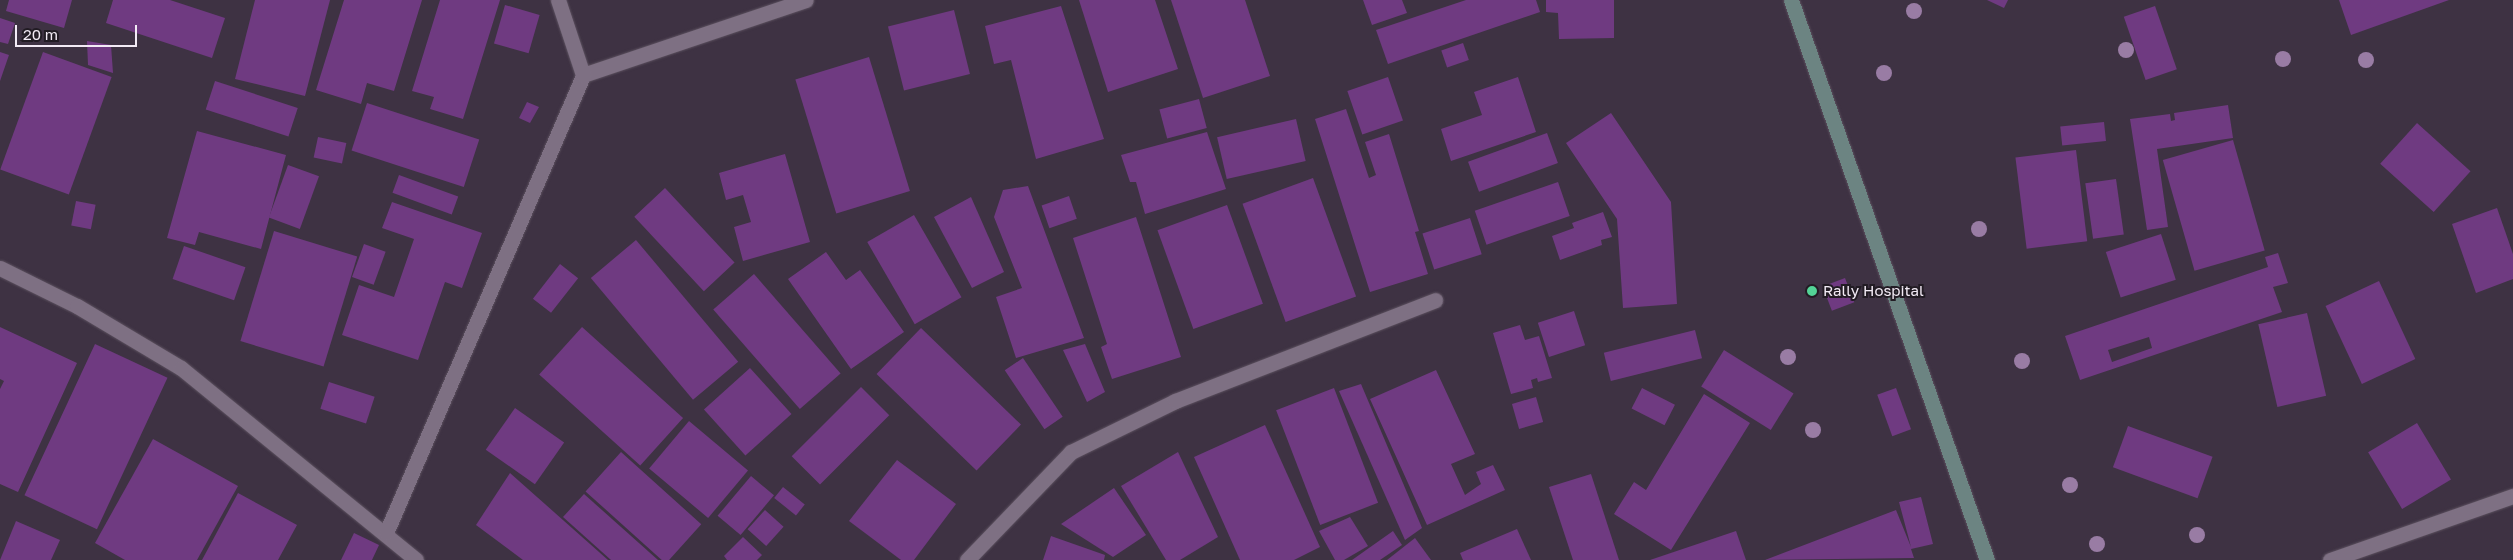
<!DOCTYPE html>
<html>
<head>
<meta charset="utf-8">
<style>
	body { margin:0 }
	#map { position:relative; width:2513px; height:560px; overflow:hidden; background:#3e3243; font-family:"Golos Text",sans-serif }
	div>[style] { position:absolute }
	.building>* { inset:0; background:#6f3a81; transform-origin:0 0 }
	.roads { filter:drop-shadow(0 0 1px #5b505e) drop-shadow(0 0 1px #5b505e) }
	.minor>* { height:15px; margin:-7.5px; padding:0 7.5px; transform-origin:7.5px; border-radius:7.5px; background:#7e7083 }
	.secondary>* { height:15px; margin:-7.5px; padding:0 7.5px; transform-origin:7.5px; border-radius:7.5px; background:#6c8482 }
	.trees>* { width:16px; height:16px; margin:-8px; border-radius:50%; background:#997ca4 }
	.dots>* { width:14px; height:14px; translate:-50% -50%; box-sizing:border-box; border:2px solid #221c24; border-radius:50% }
	span { translate:-50% -50%; white-space:nowrap; text-align:center; line-height:1.15; -webkit-text-stroke:4px #221c24; paint-order:stroke }
	.poi-label { font-size:15px; color:#f3ebf6 }
	.left { translate:0 -50%; text-align:left }
	.scale { position:absolute; left:15px; top:25px; width:122px; height:22px; box-sizing:border-box; border:2px solid #f3ebf6; border-top:0; padding-left:6px; font-size:15px; line-height:18px; white-space:nowrap; color:#f3ebf6; -webkit-text-stroke:4px #221c24; paint-order:stroke }
</style>
</head>
<body>
<div id="map">
	<div class="building">
		<i style="clip-path:polygon(9px 0,72px 0,64px 28px,6px 11px)"></i>
		<i style="clip-path:polygon(113px 0,170px 0,225px 18px,212px 58px,106px 23px)"></i>
		<i style="clip-path:polygon(255px 0,330px 0,305px 96px,235px 79px)"></i>
		<i style="clip-path:polygon(344px 0,422px 0,394px 91px,367px 83px,361px 104px,316px 90px)"></i>
		<i style="clip-path:polygon(440px 0,500px 0,463px 119px,430px 109px,434px 97px,412px 91px)"></i>
		<i style="clip-path:polygon(1079px 0,1155px 0,1178px 69px,1108px 92px)"></i>
		<i style="clip-path:polygon(1171px 0,1245px 0,1270px 76px,1203px 98px)"></i>
		<i style="clip-path:polygon(1363px 0,1402px 0,1407px 13px,1372px 25px)"></i>
		<i style="clip-path:polygon(1466px 0,1536px 0,1540px 12px,1388px 64px,1376px 30px)"></i>
		<i style="clip-path:polygon(1546px 0,1614px 0,1614px 38px,1559px 39px,1558px 13px,1546px 12px)"></i>
		<i style="clip-path:polygon(1987px 0,2008px 0,2004px 8px)"></i>
		<i style="clip-path:polygon(2339px 0,2449px 0,2351px 35px)"></i>
		<i style="left:505px;top:5px;width:36px;height:40px;rotate:16deg"></i>
		<i style="clip-path:polygon(1061px 6px,1104px 139px,1036px 159px,1011px 60px,994px 64px,985px 26px)"></i>
		<i style="left:2155px;top:6px;width:67px;height:33px;rotate:71deg"></i>
		<i style="left:954px;top:10px;width:66px;height:68px;rotate:76deg"></i>
		<i style="clip-path:polygon(0 18px,15px 23px,8px 44px,0 42px)"></i>
		<i style="clip-path:polygon(87px 41px,111px 45px,113px 73px,88px 65px)"></i>
		<i style="left:1463px;top:43px;width:18px;height:23px;rotate:71deg"></i>
		<i style="clip-path:polygon(0 52px,9px 55px,0 81px)"></i>
		<i style="left:43px;top:52px;width:73px;height:125px;rotate:20deg"></i>
		<i style="left:869px;top:57px;width:140px;height:77px;rotate:73deg"></i>
		<i style="left:1388px;top:77px;width:46px;height:43px;rotate:71deg"></i>
		<i style="clip-path:polygon(1518px 77px,1536px 132px,1451px 161px,1441px 129px,1482px 115px,1474px 92px)"></i>
		<i style="left:215px;top:81px;width:87px;height:30px;rotate:18deg"></i>
		<i style="left:1199px;top:99px;width:30px;height:41px;rotate:75deg"></i>
		<i style="clip-path:polygon(527px 102px,539px 107px,530px 123px,519px 118px)"></i>
		<i style="left:367px;top:103px;width:118px;height:50px;rotate:18deg"></i>
		<i style="clip-path:polygon(2228px 105px,2233px 138px,2157px 149px,2168px 227px,2147px 230px,2130px 119px,2170px 114px,2171px 121px,2175px 120px,2174px 113px)"></i>
		<i style="clip-path:polygon(1346px 109px,1369px 178px,1376px 175px,1365px 142px,1389px 134px,1419px 231px,1415px 232px,1428px 274px,1370px 292px,1315px 119px)"></i>
		<i style="clip-path:polygon(1611px 113px,1671px 202px,1677px 304px,1623px 308px,1617px 219px,1566px 143px)"></i>
		<i style="left:1296px;top:119px;width:43px;height:81px;rotate:77deg"></i>
		<i style="left:2104px;top:122px;width:19px;height:44px;rotate:84deg"></i>
		<i style="left:2417px;top:123px;width:72px;height:55px;rotate:42deg"></i>
		<i style="clip-path:polygon(197px 131px,286px 155px,261px 249px,199px 232px,195px 245px,167px 238px)"></i>
		<i style="clip-path:polygon(1207px 132px,1226px 189px,1145px 214px,1136px 182px,1130px 182px,1121px 155px)"></i>
		<i style="left:1547px;top:133px;width:32px;height:84px;rotate:70deg"></i>
		<i style="left:318px;top:137px;width:29px;height:21px;rotate:12deg"></i>
		<i style="left:2233px;top:140px;width:115px;height:73px;rotate:74deg"></i>
		<i style="left:2076px;top:150px;width:92px;height:61px;rotate:83deg"></i>
		<i style="clip-path:polygon(785px 154px,810px 242px,743px 261px,734px 227px,751px 222px,743px 195px,726px 200px,719px 173px)"></i>
		<i style="left:288px;top:165px;width:33px;height:56px;rotate:20deg"></i>
		<i style="left:399px;top:175px;width:63px;height:19px;rotate:20deg"></i>
		<i style="left:1313px;top:178px;width:126px;height:75px;rotate:70deg"></i>
		<i style="left:2116px;top:179px;width:56px;height:31px;rotate:82deg"></i>
		<i style="left:1558px;top:182px;width:36px;height:88px;rotate:71deg"></i>
		<i style="clip-path:polygon(1028px 186px,1084px 338px,1016px 358px,996px 297px,1022px 288px,994px 217px,1003px 190px)"></i>
		<i style="left:665px;top:188px;width:102px;height:42px;rotate:47deg"></i>
		<i style="left:1069px;top:196px;width:24px;height:29px;rotate:71deg"></i>
		<i style="clip-path:polygon(971px 197px,1004px 272px,972px 288px,934px 217px)"></i>
		<i style="left:76px;top:201px;width:20px;height:25px;rotate:11deg"></i>
		<i style="clip-path:polygon(392px 202px,482px 233px,462px 288px,445px 282px,418px 360px,342px 335px,359px 285px,394px 297px,414px 239px,382px 228px)"></i>
		<i style="left:1227px;top:205px;width:105px;height:74px;rotate:70deg"></i>
		<i style="clip-path:polygon(2497px 208px,2513px 254px,2513px 279px,2476px 293px,2452px 224px)"></i>
		<i style="clip-path:polygon(1603px 212px,1612px 237px,1601px 240px,1602px 245px,1560px 260px,1552px 236px,1574px 228px,1572px 223px)"></i>
		<i style="left:914px;top:215px;width:95px;height:54px;rotate:60deg"></i>
		<i style="clip-path:polygon(1136px 217px,1181px 357px,1112px 379px,1101px 347px,1107px 344px,1073px 238px)"></i>
		<i style="left:1470px;top:218px;width:38px;height:50px;rotate:72deg"></i>
		<i style="left:274px;top:231px;width:87px;height:115px;rotate:17deg"></i>
		<i style="left:2161px;top:234px;width:48px;height:58px;rotate:72deg"></i>
		<i style="left:636px;top:240px;width:159px;height:59px;rotate:50deg"></i>
		<i style="left:364px;top:244px;width:23px;height:35px;rotate:20deg"></i>
		<i style="left:184px;top:246px;width:65px;height:35px;rotate:19deg"></i>
		<i style="clip-path:polygon(826px 252px,846px 280px,860px 270px,904px 332px,851px 369px,788px 279px)"></i>
		<i style="clip-path:polygon(evenodd,2278px 253px,2288px 283px,2273px 287px,2282px 312px,2080px 380px,2065px 336px,2268px 267px,2265px 257px,2278px 253px,2149px 337px,2152px 348px,2112px 362px,2108px 350px,2149px 337px)"></i>
		<i style="left:560px;top:264px;width:23px;height:44px;rotate:38deg"></i>
		<i style="left:754px;top:274px;width:132px;height:54px;rotate:49deg"></i>
		<i style="left:1845px;top:278px;width:26px;height:24px;rotate:69deg"></i>
		<i style="left:2379px;top:281px;width:86px;height:59px;rotate:65deg"></i>
		<i style="left:1574px;top:311px;width:36px;height:38px;rotate:72deg"></i>
		<i style="left:2307px;top:313px;width:85px;height:50px;rotate:77deg"></i>
		<i style="clip-path:polygon(1520px 325px,1525px 340px,1539px 336px,1552px 378px,1538px 382px,1537px 378px,1531px 380px,1533px 388px,1511px 394px,1493px 333px)"></i>
		<i style="clip-path:polygon(0 327px,77px 363px,18px 492px,0 484px,0 389px,4px 381px,0 379px)"></i>
		<i style="left:582px;top:327px;width:136px;height:64px;rotate:42deg"></i>
		<i style="left:921px;top:328px;width:139px;height:64px;rotate:44deg"></i>
		<i style="left:1695px;top:330px;width:29px;height:94px;rotate:76deg"></i>
		<i style="left:95px;top:344px;width:80px;height:167px;rotate:25deg"></i>
		<i style="clip-path:polygon(1085px 344px,1105px 392px,1087px 402px,1063px 350px)"></i>
		<i style="left:1724px;top:350px;width:82px;height:43px;rotate:32deg"></i>
		<i style="left:1023px;top:358px;width:71px;height:22px;rotate:56deg"></i>
		<i style="left:750px;top:368px;width:62px;height:62px;rotate:48deg"></i>
		<i style="clip-path:polygon(1436px 370px,1475px 454px,1451px 464px,1465px 495px,1481px 484px,1476px 472px,1493px 465px,1505px 490px,1427px 525px,1370px 399px)"></i>
		<i style="left:329px;top:382px;width:48px;height:28px;rotate:18deg"></i>
		<i style="clip-path:polygon(1361px 384px,1422px 528px,1405px 540px,1339px 391px)"></i>
		<i style="left:861px;top:387px;width:40px;height:98px;rotate:45deg"></i>
		<i style="left:1334px;top:388px;width:123px;height:62px;rotate:69deg"></i>
		<i style="left:1642px;top:388px;width:37px;height:23px;rotate:27deg"></i>
		<i style="left:1896px;top:388px;width:44px;height:20px;rotate:70deg"></i>
		<i style="clip-path:polygon(1704px 394px,1750px 423px,1671px 550px,1614px 514px,1634px 482px,1646px 490px)"></i>
		<i style="left:1536px;top:397px;width:26px;height:25px;rotate:74deg"></i>
		<i style="left:515px;top:408px;width:60px;height:51px;rotate:35deg"></i>
		<i style="left:689px;top:421px;width:77px;height:62px;rotate:40deg"></i>
		<i style="left:2417px;top:423px;width:66px;height:57px;rotate:59deg"></i>
		<i style="clip-path:polygon(1265px 425px,1320px 547px,1294px 560px,1240px 560px,1194px 457px)"></i>
		<i style="left:2128px;top:426px;width:90px;height:44px;rotate:20deg"></i>
		<i style="clip-path:polygon(153px 439px,238px 486px,197px 560px,125px 560px,95px 543px)"></i>
		<i style="left:621px;top:452px;width:108px;height:53px;rotate:42deg"></i>
		<i style="clip-path:polygon(1178px 452px,1218px 537px,1180px 560px,1166px 560px,1121px 486px)"></i>
		<i style="clip-path:polygon(897px 460px,956px 504px,914px 560px,901px 560px,849px 521px)"></i>
		<i style="clip-path:polygon(510px 473px,608px 560px,523px 560px,476px 525px)"></i>
		<i style="clip-path:polygon(1591px 474px,1619px 560px,1573px 560px,1549px 487px)"></i>
		<i style="left:751px;top:476px;width:30px;height:52px;rotate:40deg"></i>
		<i style="left:783px;top:487px;width:28px;height:14px;rotate:39deg"></i>
		<i style="clip-path:polygon(1114px 488px,1146px 535px,1113px 557px,1061px 524px)"></i>
		<i style="clip-path:polygon(238px 493px,297px 525px,278px 560px,202px 560px)"></i>
		<i style="clip-path:polygon(584px 494px,658px 560px,611px 560px,563px 517px)"></i>
		<i style="clip-path:polygon(1921px 497px,1933px 544px,1911px 549px,1914px 558px,1765px 560px,1896px 510px,1911px 547px,1899px 502px)"></i>
		<i style="left:765px;top:510px;width:25px;height:26px;rotate:42deg"></i>
		<i style="clip-path:polygon(1350px 517px,1368px 546px,1344px 560px,1335px 560px,1319px 531px)"></i>
		<i style="clip-path:polygon(16px 521px,60px 540px,51px 560px,0 560px)"></i>
		<i style="clip-path:polygon(1517px 529px,1531px 560px,1463px 560px,1460px 553px)"></i>
		<i style="clip-path:polygon(1393px 531px,1402px 545px,1380px 560px,1352px 560px)"></i>
		<i style="clip-path:polygon(1736px 531px,1746px 560px,1650px 560px)"></i>
		<i style="clip-path:polygon(354px 533px,379px 545px,372px 560px,341px 560px)"></i>
		<i style="clip-path:polygon(1051px 536px,1105px 555px,1104px 560px,1043px 560px)"></i>
		<i style="clip-path:polygon(743px 537px,762px 555px,757px 560px,727px 560px,724px 556px)"></i>
		<i style="clip-path:polygon(1415px 538px,1431px 560px,1387px 560px)"></i>
	</div>
	<div class="roads">
		<div class="minor">
			<i style="left:583px;top:75px;width:235px;rotate:-18.6deg"></i>
			<i style="left:0;top:268px;width:86px;rotate:26.3deg"></i>
			<i style="left:77px;top:306px;width:121px;rotate:30.8deg"></i>
			<i style="left:181px;top:368px;width:303px;rotate:39.2deg"></i>
			<i style="left:386px;top:533px;width:499px;rotate:-66.7deg"></i>
			<i style="left:583px;top:75px;width:79px;rotate:-108.4deg"></i>
			<i style="left:967px;top:560px;width:150px;rotate:-46.1deg"></i>
			<i style="left:1071px;top:452px;width:116px;rotate:-26.1deg"></i>
			<i style="left:1175px;top:401px;width:279px;rotate:-21.2deg"></i>
			<i style="left:2330px;top:560px;width:194px;rotate:-19.3deg"></i>
		</div>
		<div class="secondary">
			<i style="left:1791px;top:0;width:593px;rotate:70.71deg"></i>
		</div>
	</div>
	<div class="trees">
		<i style="left:1914px;top:11px"></i>
		<i style="left:2126px;top:50px"></i>
		<i style="left:2283px;top:59px"></i>
		<i style="left:2366px;top:60px"></i>
		<i style="left:1884px;top:73px"></i>
		<i style="left:1979px;top:229px"></i>
		<i style="left:1788px;top:357px"></i>
		<i style="left:2022px;top:361px"></i>
		<i style="left:1813px;top:430px"></i>
		<i style="left:2070px;top:485px"></i>
		<i style="left:2197px;top:535px"></i>
		<i style="left:2097px;top:544px"></i>
	</div>
	<div class="dots">
		<i style="left:1812px;top:291px;background:#53d396"></i>
	</div>
	<div class="poi-label">
		<span class="left" style="left:1823px;top:291px">Rally Hospital</span>
	</div>
	<div class="scale">20 m</div>
</div>
</body>
</html>
